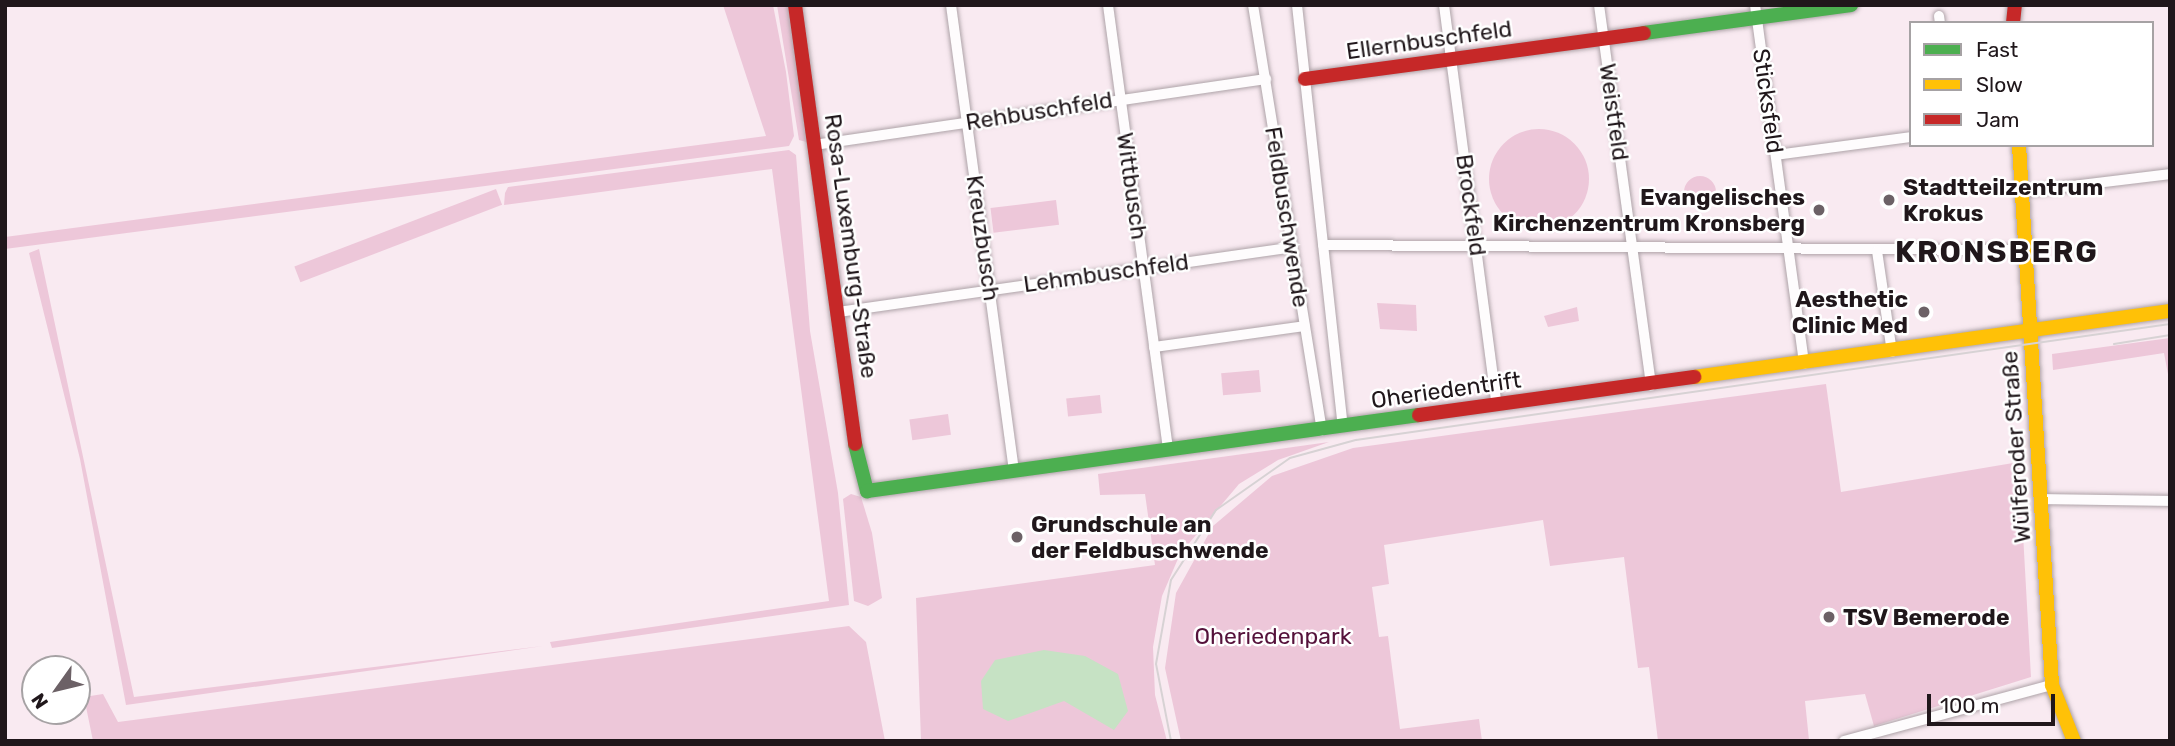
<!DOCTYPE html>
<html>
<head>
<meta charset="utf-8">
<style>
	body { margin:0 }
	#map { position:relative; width:2175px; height:746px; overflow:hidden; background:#f9eaf1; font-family:Rubik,sans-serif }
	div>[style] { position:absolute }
	.green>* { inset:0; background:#edc7d9; transform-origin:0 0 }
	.round { border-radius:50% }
	.water>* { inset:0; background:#c6e2c4 }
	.roads { filter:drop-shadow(0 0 2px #aea3a8) drop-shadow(0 0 2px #aea3a8) }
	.street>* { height:10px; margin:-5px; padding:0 5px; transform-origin:5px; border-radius:5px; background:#fefcfd }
	.fast>* { height:14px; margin:-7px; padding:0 7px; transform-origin:7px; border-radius:7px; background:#4caf50 }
	.slow>* { height:14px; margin:-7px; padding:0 7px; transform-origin:7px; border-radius:7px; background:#ffc107 }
	.jam>* { height:14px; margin:-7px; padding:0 7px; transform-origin:7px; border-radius:7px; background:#c62828 }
	.tram>* { height:2px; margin:-1px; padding:0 1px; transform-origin:1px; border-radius:1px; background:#d7d2d4 }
	.dots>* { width:19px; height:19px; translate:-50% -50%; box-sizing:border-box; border:4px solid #fff; border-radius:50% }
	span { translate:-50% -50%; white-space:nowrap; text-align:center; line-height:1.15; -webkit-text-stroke:5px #fff; paint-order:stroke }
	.street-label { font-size:23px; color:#20171b }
	.poi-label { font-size:23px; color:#20171b; font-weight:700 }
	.left { translate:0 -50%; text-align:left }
	.right { translate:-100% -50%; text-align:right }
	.park-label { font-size:23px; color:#55123b }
	.district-label { font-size:30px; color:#20171b; font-weight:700; letter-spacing:2px }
	.frame { position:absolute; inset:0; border:7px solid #20171b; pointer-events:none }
	.legend { position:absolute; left:1909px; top:21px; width:245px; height:126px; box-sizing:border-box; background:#fff; border:2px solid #a6a2a4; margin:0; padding:9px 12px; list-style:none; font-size:21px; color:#20171b }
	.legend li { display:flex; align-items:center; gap:14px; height:35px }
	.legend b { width:35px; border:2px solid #a6a2a4 }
	.north { position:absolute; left:21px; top:655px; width:70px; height:70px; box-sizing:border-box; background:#fff; border:2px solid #a6a2a4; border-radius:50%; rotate:236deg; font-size:19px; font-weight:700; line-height:28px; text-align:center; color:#20171b }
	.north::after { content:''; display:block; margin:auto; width:24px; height:32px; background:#6c6166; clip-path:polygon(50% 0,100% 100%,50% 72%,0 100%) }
	.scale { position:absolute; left:1927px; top:694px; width:128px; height:32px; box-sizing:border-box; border:4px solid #20171b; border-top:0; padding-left:9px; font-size:21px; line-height:24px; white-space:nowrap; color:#20171b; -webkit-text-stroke:5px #fff; paint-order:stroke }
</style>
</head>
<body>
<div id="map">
	<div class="green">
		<i style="clip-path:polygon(723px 5px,773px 5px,786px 72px,794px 136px,789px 146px,5px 249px,5px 237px,766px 136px)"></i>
		<i style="clip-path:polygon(777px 5px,792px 5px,810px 143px,799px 140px)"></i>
		<i class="round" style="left:1489px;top:129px;width:100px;height:100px"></i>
		<i style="clip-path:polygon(789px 150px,796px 155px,810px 331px,838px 493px,849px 605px,552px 648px,550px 642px,829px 601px,772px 169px,504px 205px,505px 193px,508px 187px)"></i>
		<i class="round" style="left:1684px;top:176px;width:32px;height:32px"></i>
		<i style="left:496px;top:189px;width:17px;height:216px;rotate:69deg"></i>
		<i style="left:1056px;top:200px;width:25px;height:66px;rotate:83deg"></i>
		<i style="clip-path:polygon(39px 249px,134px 697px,543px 646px,126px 705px,80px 459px,29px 253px)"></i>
		<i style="clip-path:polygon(1377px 303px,1416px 305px,1417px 331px,1380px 329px)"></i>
		<i style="clip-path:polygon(1577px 307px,1579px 321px,1548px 327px,1544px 316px)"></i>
		<i style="clip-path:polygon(2170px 338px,2170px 385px,2164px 353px,2053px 370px,2052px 354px)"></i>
		<i style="left:1259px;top:370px;width:22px;height:38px;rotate:85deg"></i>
		<i style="clip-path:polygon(1826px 384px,1841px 492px,2019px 462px,2031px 677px,1874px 726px,1865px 694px,1805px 701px,1809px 740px,1658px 741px,1649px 667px,1638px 668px,1624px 557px,1550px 566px,1543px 520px,1384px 545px,1389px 584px,1372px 587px,1379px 637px,1388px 636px,1400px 729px,1479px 719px,1482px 741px,1181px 741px,1165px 668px,1176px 593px,1213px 526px,1272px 476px,1353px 448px)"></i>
		<i style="left:1100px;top:395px;width:18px;height:34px;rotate:84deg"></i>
		<i style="left:948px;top:414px;width:21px;height:39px;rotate:82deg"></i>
		<i style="clip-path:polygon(1329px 442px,1278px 460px,1239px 484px,1180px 554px,1162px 596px,1153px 647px,1155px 695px,1167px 741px,921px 741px,916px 598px,1155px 565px,1145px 494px,1100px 495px,1098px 474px)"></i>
		<i style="clip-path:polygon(851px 494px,861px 497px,872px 533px,882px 598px,868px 606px,854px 601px,843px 499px)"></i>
		<i style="clip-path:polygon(849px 626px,866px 642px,885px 741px,93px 741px,84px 697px,103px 694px,118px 722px)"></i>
	</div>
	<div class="water">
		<i style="clip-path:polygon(1044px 650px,1085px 656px,1118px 674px,1128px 711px,1114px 730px,1064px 701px,1008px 721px,983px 709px,981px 681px,995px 660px)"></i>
	</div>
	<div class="roads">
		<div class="street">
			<i style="left:951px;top:5px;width:470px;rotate:82.3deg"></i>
			<i style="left:1108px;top:5px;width:449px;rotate:82.3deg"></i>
			<i style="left:1253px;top:5px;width:431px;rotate:80.8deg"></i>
			<i style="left:1297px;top:5px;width:424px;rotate:83.8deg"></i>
			<i style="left:1444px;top:5px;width:404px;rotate:82.5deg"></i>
			<i style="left:1599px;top:5px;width:384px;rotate:82.2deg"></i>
			<i style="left:1755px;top:5px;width:362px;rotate:82.2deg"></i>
			<i style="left:1939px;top:16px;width:7px;rotate:82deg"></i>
			<i style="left:814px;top:145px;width:457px;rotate:-8.3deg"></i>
			<i style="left:1776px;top:155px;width:136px;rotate:-7.6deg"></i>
			<i style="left:2022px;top:192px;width:149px;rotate:-6.9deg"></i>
			<i style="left:1323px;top:245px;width:688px;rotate:0.42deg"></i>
			<i style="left:1877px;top:251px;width:102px;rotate:81.6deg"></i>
			<i style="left:838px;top:312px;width:459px;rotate:-8.1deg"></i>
			<i style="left:1154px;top:347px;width:152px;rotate:-7.9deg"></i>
			<i style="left:2043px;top:499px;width:127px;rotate:0.9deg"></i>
			<i style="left:1844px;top:741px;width:215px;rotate:-15.1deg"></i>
		</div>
		<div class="fast">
			<i style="left:1644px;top:33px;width:209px;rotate:-7.7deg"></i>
			<i style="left:855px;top:444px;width:49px;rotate:75.7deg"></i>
			<i style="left:867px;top:491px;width:557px;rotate:-7.84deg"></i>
		</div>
		<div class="slow">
			<i style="left:2019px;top:145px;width:541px;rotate:86.5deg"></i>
			<i style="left:2052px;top:685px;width:60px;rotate:68.6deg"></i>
			<i style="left:1694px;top:377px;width:481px;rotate:-7.9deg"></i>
		</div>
		<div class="jam">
			<i style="left:795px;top:5px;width:443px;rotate:82.2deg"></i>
			<i style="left:2013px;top:23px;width:18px;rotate:-84deg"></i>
			<i style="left:1305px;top:79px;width:342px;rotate:-7.7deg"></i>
			<i style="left:1419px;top:415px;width:278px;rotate:-7.9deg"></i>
		</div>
	</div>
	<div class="tram">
		<i style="left:2114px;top:344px;width:57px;rotate:-9.1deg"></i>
		<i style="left:1171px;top:741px;width:78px;rotate:-101deg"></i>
		<i style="left:1156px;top:664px;width:85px;rotate:-79.9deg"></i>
		<i style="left:1171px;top:580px;width:83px;rotate:-57.3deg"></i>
		<i style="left:1216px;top:510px;width:90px;rotate:-35.1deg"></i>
		<i style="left:1290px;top:458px;width:68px;rotate:-15.3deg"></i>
		<i style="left:1356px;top:440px;width:822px;rotate:-8.11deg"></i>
	</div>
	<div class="dots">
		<i style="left:1889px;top:200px;background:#6c6166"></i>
		<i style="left:1819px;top:210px;background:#6c6166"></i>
		<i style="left:1924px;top:312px;background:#6c6166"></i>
		<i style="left:1017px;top:537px;background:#6c6166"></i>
		<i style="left:1829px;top:617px;background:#6c6166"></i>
	</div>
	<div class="street-label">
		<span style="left:1429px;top:40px;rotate:-8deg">Ellernbuschfeld</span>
		<span style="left:1768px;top:101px;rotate:82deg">Sticksfeld</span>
		<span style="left:1039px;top:111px;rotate:-9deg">Rehbuschfeld</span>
		<span style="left:1614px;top:112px;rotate:82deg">Weistfeld</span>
		<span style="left:1132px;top:186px;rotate:82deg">Wittbusch</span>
		<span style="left:1471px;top:205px;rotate:82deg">Brockfeld</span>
		<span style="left:1287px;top:217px;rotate:81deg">Feldbuschwende</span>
		<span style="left:983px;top:238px;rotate:82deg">Kreuzbusch</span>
		<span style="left:851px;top:246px;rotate:82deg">Rosa-Luxemburg-Straße</span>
		<span style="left:1106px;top:273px;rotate:-8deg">Lehmbuschfeld</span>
		<span style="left:1446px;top:390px;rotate:-8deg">Oheriedentrift</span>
		<span style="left:2016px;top:447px;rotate:-94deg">Wülferoder Straße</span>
	</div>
	<div class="poi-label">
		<span class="left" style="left:1903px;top:200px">Stadtteilzentrum<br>Krokus</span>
		<span class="right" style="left:1805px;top:210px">Evangelisches<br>Kirchenzentrum Kronsberg</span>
		<span class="right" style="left:1908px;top:312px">Aesthetic<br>Clinic Med</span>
		<span class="left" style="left:1031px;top:537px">Grundschule an<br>der Feldbuschwende</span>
		<span class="left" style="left:1843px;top:617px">TSV Bemerode</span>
	</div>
	<div class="park-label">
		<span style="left:1273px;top:636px">Oheriedenpark</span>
	</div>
	<div class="district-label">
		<span style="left:1997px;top:252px">KRONSBERG</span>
	</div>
	<div class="frame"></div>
	<ul class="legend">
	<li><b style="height:9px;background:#4caf50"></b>Fast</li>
	<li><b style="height:9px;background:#ffc107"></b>Slow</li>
	<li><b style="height:9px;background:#c62828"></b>Jam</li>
	</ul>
	<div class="north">N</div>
	<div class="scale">100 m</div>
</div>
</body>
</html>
